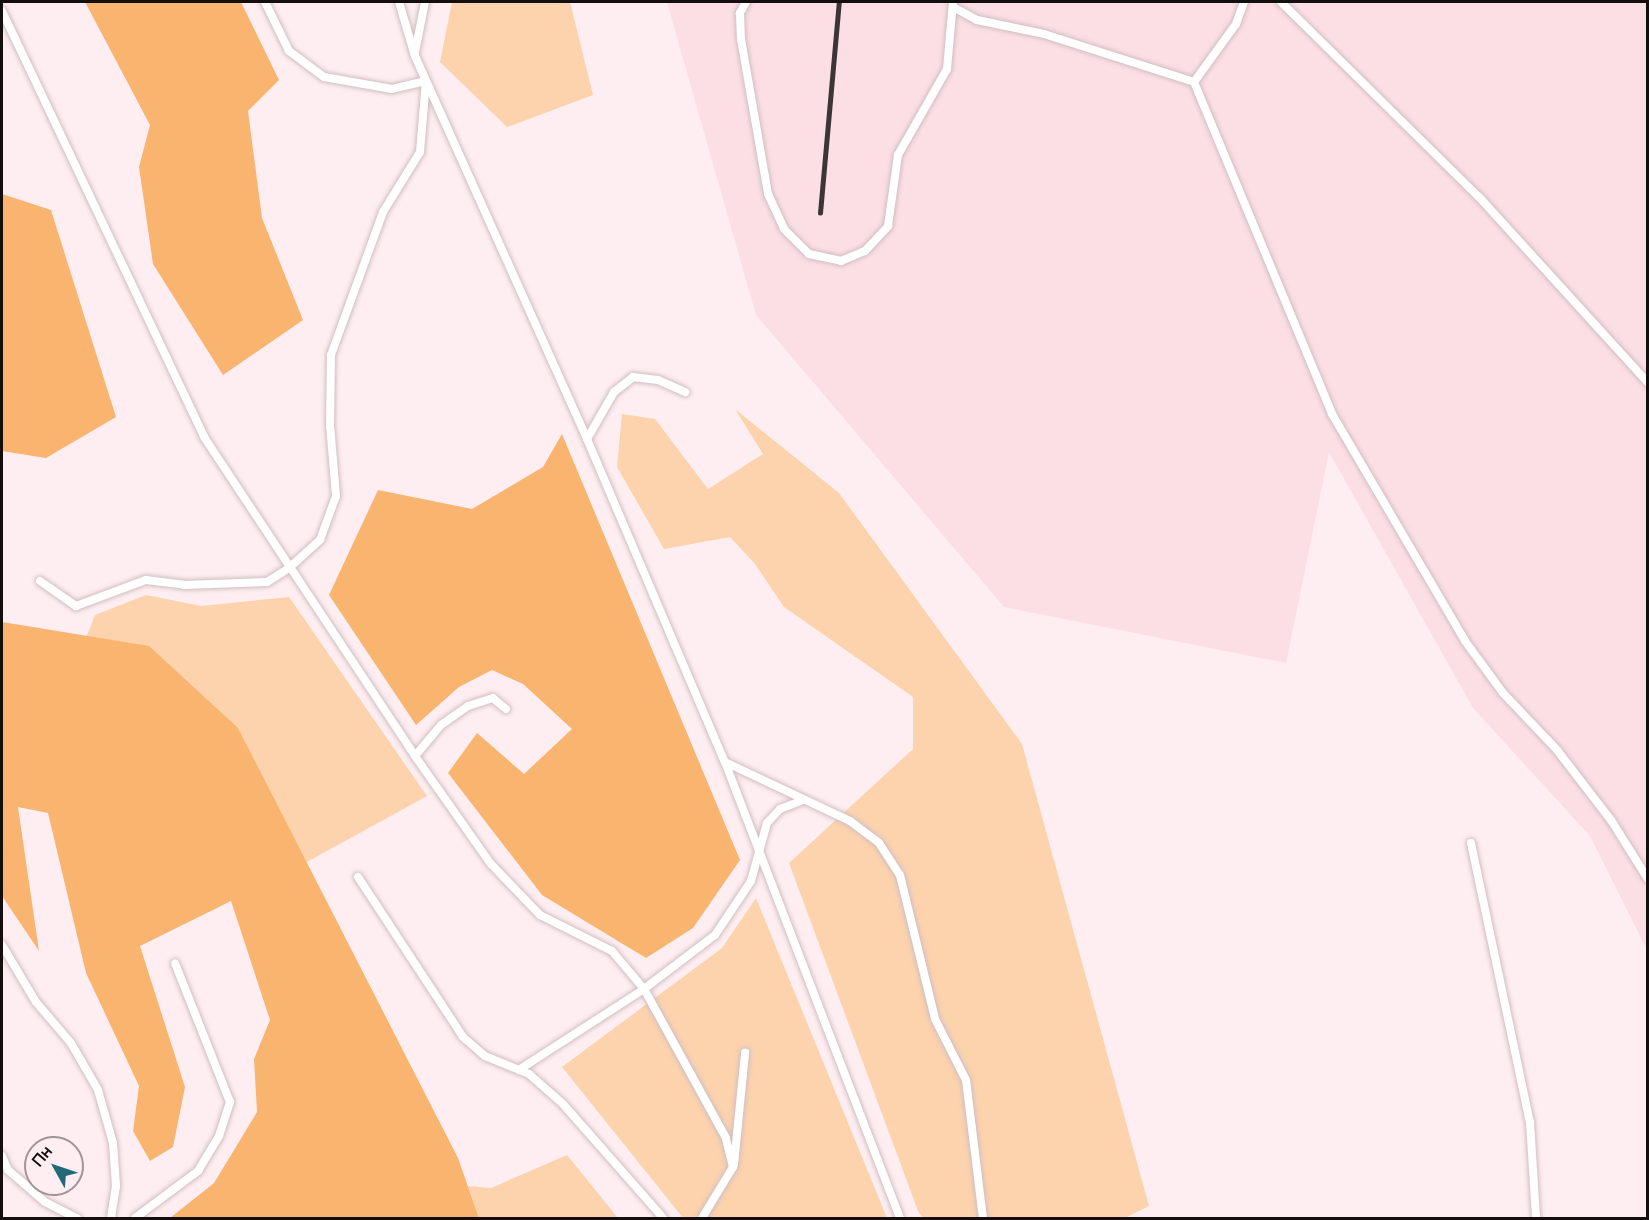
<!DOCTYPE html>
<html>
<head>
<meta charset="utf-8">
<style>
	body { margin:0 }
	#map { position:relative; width:1649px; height:1220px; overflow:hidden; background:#feeef1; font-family:Manrope,sans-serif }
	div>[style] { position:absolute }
	.built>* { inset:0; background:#fcdfe5 }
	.green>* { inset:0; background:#fcd3ad }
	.forest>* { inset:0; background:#f9b46f }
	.roads { filter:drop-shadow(0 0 2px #d1bec2) drop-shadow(0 0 2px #d1bec2) }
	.lane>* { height:8px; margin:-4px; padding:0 4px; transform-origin:4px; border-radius:4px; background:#fff }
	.rail>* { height:4.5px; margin:-2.25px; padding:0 2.25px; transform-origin:2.25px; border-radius:2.25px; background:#3c3536 }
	span { translate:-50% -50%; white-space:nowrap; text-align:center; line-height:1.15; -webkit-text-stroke:6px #feeef1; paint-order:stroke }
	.frame { position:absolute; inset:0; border:3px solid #140e0f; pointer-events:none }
	.north { position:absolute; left:24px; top:1136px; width:60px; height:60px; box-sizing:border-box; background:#feeef1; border:2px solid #a09497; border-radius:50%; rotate:310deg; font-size:16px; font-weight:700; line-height:24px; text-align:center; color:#140e0f }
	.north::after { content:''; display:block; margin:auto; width:21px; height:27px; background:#226977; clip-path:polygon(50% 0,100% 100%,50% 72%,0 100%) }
</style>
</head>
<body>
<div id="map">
	<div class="built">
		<i style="clip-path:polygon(667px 2px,1647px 2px,1647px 950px,1590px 836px,1473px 708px,1329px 452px,1286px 663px,1004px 607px,756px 315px)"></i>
	</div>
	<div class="green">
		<i style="clip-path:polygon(452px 2px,570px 2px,593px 95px,507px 127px,440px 62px)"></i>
		<i style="clip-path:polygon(735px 409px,839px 493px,1022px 744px,1149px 1206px,1125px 1218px,923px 1218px,918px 1211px,789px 863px,913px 749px,913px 697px,784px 607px,755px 564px,730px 537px,664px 549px,617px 467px,622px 414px,655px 419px,708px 489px,763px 454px)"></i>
		<i style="clip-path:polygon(146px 595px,201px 606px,289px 597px,427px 796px,305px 863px,238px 728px,86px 638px,95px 615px)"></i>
		<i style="clip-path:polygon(756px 898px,887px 1218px,683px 1218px,562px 1067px,722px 948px)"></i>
		<i style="clip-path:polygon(567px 1155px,618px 1218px,479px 1218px,468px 1186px,491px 1188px)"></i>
	</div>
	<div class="forest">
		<i style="clip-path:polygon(85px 2px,241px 2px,279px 80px,248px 111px,262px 218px,303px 320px,223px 375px,153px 264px,139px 167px,150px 125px)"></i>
		<i style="clip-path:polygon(2px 194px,51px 210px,116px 417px,46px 458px,2px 451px)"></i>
		<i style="clip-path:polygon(562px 434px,740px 860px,693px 928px,646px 958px,542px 895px,448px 773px,477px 733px,524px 774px,572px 729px,523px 684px,492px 670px,459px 687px,416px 725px,329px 595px,378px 490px,472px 509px,543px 467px)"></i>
		<i style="clip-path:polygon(2px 622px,149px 646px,238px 728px,458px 1158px,479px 1218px,170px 1218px,214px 1183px,257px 1112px,254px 1059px,270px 1020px,231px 901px,140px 946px,185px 1087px,173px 1147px,150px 1161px,133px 1131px,139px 1086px,86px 973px,48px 813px,18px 807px,39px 951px,2px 896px)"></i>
	</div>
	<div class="roads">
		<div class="lane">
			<i style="left:399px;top:2px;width:56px;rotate:73.5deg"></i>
			<i style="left:415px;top:56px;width:420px;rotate:65.8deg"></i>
			<i style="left:587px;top:439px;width:351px;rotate:66.9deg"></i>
			<i style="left:725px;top:762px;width:488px;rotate:69deg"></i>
			<i style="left:746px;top:2px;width:13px;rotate:119deg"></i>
			<i style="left:740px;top:13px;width:26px;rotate:88deg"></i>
			<i style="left:741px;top:39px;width:157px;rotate:80.1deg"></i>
			<i style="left:768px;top:194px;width:38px;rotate:65deg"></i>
			<i style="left:784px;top:229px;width:35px;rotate:45deg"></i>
			<i style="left:809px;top:254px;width:33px;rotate:12deg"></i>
			<i style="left:841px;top:261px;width:26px;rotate:-23deg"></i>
			<i style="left:865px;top:251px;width:34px;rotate:-47deg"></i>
			<i style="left:888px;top:226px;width:72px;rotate:-82deg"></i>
			<i style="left:898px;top:155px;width:99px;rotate:-60.3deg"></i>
			<i style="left:947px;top:69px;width:67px;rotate:-84.9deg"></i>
			<i style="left:1244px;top:2px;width:23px;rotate:110deg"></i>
			<i style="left:1236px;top:24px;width:72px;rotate:125.9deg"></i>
			<i style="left:1194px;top:82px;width:360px;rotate:67.4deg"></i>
			<i style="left:1332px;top:414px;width:263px;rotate:59.6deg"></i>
			<i style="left:1465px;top:641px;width:64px;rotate:53.8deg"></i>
			<i style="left:1503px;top:693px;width:79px;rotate:46.5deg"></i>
			<i style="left:1557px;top:750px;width:88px;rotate:52.4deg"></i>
			<i style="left:1611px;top:820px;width:70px;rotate:57.9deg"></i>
			<i style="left:1281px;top:2px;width:278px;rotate:44.6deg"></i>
			<i style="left:1479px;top:197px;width:251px;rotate:47.7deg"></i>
			<i style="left:955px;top:8px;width:25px;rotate:29deg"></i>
			<i style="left:977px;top:20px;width:68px;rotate:11.8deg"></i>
			<i style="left:1044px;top:34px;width:157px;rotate:17.7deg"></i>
			<i style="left:2px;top:11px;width:471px;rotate:64.6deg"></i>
			<i style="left:204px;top:437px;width:382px;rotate:56.5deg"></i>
			<i style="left:415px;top:52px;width:51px;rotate:-78.7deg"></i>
			<i style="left:587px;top:439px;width:54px;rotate:-60.1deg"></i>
			<i style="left:614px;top:392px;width:24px;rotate:-38deg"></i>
			<i style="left:633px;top:377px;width:25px;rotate:7deg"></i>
			<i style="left:658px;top:380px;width:30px;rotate:24deg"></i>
			<i style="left:40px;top:581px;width:44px;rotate:34.8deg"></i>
			<i style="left:76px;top:606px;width:75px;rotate:-20.4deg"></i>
			<i style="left:146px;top:580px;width:38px;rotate:7deg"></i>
			<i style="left:184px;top:585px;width:83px;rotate:-2.1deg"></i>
			<i style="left:267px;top:582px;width:26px;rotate:-32deg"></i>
			<i style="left:289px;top:568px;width:42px;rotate:-42.1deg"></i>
			<i style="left:320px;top:540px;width:47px;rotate:-70deg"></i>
			<i style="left:336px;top:496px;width:71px;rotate:-94.8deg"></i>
			<i style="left:330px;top:425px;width:70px;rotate:-89.2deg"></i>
			<i style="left:331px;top:355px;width:152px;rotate:-70deg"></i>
			<i style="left:383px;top:212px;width:70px;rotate:-58.3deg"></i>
			<i style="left:420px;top:152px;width:71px;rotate:-85.2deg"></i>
			<i style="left:426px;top:81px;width:35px;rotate:167deg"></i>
			<i style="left:392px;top:89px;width:69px;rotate:-170deg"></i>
			<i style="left:324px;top:77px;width:44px;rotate:-143.4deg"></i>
			<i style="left:289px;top:51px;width:55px;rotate:-116.1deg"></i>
			<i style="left:506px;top:709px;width:17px;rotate:-140deg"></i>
			<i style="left:493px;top:698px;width:26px;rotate:162deg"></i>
			<i style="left:468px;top:706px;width:33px;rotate:145deg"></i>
			<i style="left:441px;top:725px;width:40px;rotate:130deg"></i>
			<i style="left:415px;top:756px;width:132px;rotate:54.9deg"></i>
			<i style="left:491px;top:864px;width:71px;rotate:46.1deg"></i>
			<i style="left:540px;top:915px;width:80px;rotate:26.6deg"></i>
			<i style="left:612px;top:951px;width:50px;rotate:49.9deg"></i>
			<i style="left:644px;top:989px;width:149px;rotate:147.1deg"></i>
			<i style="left:725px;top:762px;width:138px;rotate:25.3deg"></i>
			<i style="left:850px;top:821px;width:36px;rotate:37deg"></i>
			<i style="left:879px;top:843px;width:38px;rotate:57deg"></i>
			<i style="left:900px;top:875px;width:148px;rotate:76.3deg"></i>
			<i style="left:935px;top:1019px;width:68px;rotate:63.1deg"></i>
			<i style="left:966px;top:1080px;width:139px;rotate:83deg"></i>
			<i style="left:1471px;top:843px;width:285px;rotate:78.1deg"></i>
			<i style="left:1530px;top:1122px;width:96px;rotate:86.4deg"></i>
			<i style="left:358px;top:877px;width:191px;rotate:56.7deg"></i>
			<i style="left:463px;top:1037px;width:29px;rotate:41deg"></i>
			<i style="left:485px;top:1056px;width:48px;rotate:22.2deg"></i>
			<i style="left:529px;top:1074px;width:45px;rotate:41.4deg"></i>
			<i style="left:563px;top:1104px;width:152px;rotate:48.7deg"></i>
			<i style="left:2px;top:945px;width:66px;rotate:59.2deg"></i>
			<i style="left:36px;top:1002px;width:54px;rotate:49.5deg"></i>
			<i style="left:71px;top:1043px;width:54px;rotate:60.1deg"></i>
			<i style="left:98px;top:1090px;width:55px;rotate:74.2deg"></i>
			<i style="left:113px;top:1143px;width:43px;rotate:86deg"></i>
			<i style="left:116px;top:1186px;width:32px;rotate:99deg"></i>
			<i style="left:2px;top:1156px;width:15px;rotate:67deg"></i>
			<i style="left:8px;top:1170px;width:49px;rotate:40.9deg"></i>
			<i style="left:45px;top:1202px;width:36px;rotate:27deg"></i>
			<i style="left:734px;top:1164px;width:112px;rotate:-84.3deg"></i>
			<i style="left:135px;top:1218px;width:79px;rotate:-36.7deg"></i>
			<i style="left:198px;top:1171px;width:41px;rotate:-59deg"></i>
			<i style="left:219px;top:1136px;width:36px;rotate:-72deg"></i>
			<i style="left:230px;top:1102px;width:149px;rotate:-111.6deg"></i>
			<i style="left:702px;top:1218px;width:60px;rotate:-58.7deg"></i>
			<i style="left:733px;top:1167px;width:30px;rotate:-104deg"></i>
			<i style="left:726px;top:1138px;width:170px;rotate:-118.8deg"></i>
			<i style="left:644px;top:989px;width:89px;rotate:-37.3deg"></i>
			<i style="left:715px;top:935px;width:65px;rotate:-56.3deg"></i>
			<i style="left:751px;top:881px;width:60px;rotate:-74.6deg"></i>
			<i style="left:767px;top:823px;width:19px;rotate:-47deg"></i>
			<i style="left:780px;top:809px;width:22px;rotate:-21deg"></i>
		</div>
	</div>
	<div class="rail">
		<i style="left:820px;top:213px;width:212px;rotate:-84.9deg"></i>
	</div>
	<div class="frame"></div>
	<div class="north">Пн</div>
</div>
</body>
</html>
